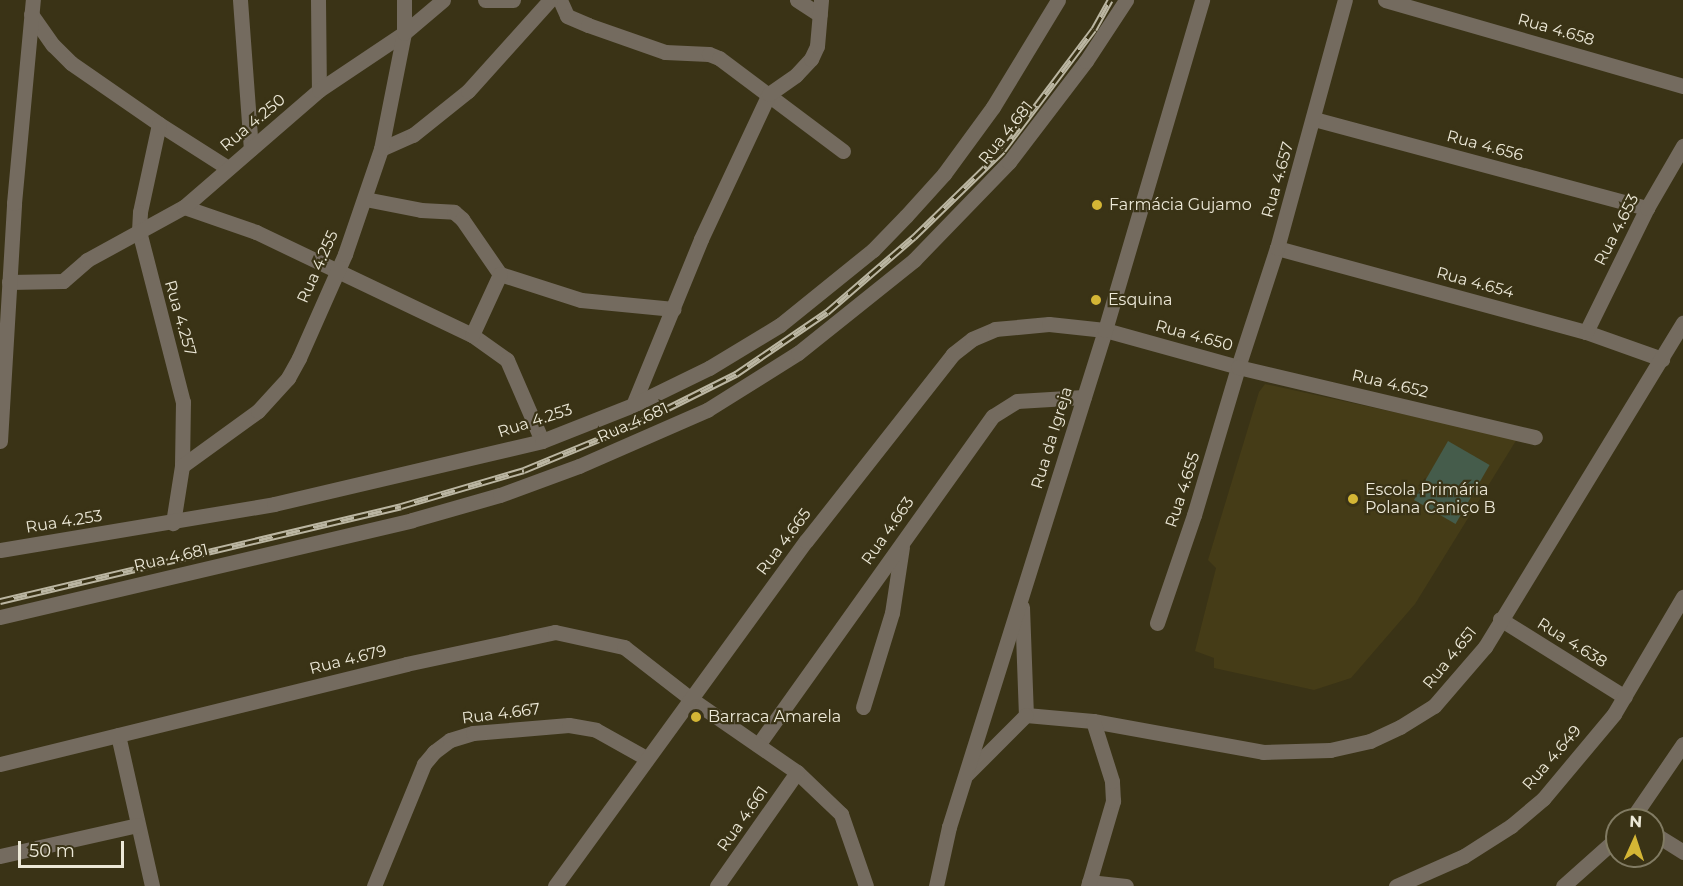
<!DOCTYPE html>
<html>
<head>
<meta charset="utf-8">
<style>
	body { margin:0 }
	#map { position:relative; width:1683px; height:886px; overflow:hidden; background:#3a3316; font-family:Montserrat,sans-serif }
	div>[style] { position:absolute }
	.built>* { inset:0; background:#453c17 }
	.green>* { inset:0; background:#455c4b; transform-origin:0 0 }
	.minor>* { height:15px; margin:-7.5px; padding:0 7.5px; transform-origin:7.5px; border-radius:7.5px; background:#746b5f }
	.rail>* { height:7px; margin-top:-3.5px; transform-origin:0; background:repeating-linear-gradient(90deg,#3a3316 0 14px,#bbb6a2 0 28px); box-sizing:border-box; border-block:2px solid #bbb6a2 }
	.dots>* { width:16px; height:16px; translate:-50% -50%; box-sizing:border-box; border:3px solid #3a3316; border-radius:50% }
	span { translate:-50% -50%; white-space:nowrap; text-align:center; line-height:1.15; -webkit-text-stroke:4.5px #3a3316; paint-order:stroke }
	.street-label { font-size:16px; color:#ece8d7 }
	.poi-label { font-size:16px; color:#ece8d7 }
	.left { translate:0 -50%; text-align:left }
	.north { position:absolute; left:1605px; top:808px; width:60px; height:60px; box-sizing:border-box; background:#3a3316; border:2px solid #817b63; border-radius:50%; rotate:3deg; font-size:16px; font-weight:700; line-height:24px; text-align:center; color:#ece8d7 }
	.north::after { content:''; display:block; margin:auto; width:21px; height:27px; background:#d4b635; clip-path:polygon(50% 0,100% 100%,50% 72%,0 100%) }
	.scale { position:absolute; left:18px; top:841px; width:106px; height:27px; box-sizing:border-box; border:3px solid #ece8d7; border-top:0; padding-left:8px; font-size:18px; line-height:21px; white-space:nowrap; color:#ece8d7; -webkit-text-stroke:4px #3a3316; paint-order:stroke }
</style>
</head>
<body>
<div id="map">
	<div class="built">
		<i style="clip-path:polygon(1265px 384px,1517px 439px,1415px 604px,1351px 678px,1314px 690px,1214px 668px,1214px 658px,1195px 651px,1216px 568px,1208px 560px,1259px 392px)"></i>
	</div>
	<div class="green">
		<i style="left:1448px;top:441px;width:48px;height:68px;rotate:30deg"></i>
	</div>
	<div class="minor">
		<i style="left:240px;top:0;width:149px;rotate:85.8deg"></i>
		<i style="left:318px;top:0;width:90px;rotate:89.4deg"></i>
		<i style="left:485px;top:0;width:28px"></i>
		<i style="left:560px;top:0;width:17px;rotate:66deg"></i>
		<i style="left:567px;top:16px;width:23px;rotate:23deg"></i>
		<i style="left:588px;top:25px;width:82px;rotate:19.3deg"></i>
		<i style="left:665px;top:52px;width:44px;rotate:2.6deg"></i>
		<i style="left:709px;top:54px;width:11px;rotate:22deg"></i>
		<i style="left:719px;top:58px;width:155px;rotate:36.9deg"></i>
		<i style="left:797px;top:0;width:27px;rotate:33deg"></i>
		<i style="left:1385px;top:0;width:310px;rotate:16.1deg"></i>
		<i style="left:31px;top:14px;width:38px;rotate:55deg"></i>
		<i style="left:53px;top:45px;width:25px;rotate:45deg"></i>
		<i style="left:71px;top:63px;width:107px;rotate:34.7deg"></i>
		<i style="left:159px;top:124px;width:82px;rotate:32.5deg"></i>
		<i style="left:1314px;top:119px;width:345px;rotate:15deg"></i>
		<i style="left:159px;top:124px;width:90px;rotate:102.2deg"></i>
		<i style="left:140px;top:212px;width:19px;rotate:93deg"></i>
		<i style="left:139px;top:231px;width:177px;rotate:75.6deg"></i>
		<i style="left:183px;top:402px;width:64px;rotate:90.9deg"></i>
		<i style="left:182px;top:466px;width:58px;rotate:99deg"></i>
		<i style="left:381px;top:149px;width:35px;rotate:-24deg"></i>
		<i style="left:413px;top:135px;width:70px;rotate:-38.7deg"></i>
		<i style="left:468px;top:91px;width:122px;rotate:-48deg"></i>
		<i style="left:365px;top:199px;width:57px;rotate:11.1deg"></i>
		<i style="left:421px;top:210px;width:33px;rotate:3deg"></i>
		<i style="left:454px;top:212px;width:11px;rotate:41deg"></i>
		<i style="left:462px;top:219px;width:67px;rotate:55.4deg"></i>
		<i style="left:500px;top:274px;width:85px;rotate:17.8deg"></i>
		<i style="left:581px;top:300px;width:93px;rotate:5.5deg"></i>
		<i style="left:184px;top:207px;width:76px;rotate:19.1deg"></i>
		<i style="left:256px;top:232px;width:239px;rotate:25.5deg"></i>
		<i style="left:472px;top:335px;width:43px;rotate:35.5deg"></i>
		<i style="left:507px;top:360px;width:88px;rotate:66.6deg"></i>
		<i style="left:1277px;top:248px;width:320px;rotate:15.2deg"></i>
		<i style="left:1586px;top:332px;width:81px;rotate:19.6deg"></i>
		<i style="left:9px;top:282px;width:54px;rotate:-1.1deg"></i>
		<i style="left:63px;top:281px;width:32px;rotate:-41deg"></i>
		<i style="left:87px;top:260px;width:111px;rotate:-28.7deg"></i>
		<i style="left:184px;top:207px;width:179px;rotate:-40.9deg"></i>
		<i style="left:319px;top:90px;width:102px;rotate:-33.8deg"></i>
		<i style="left:404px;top:33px;width:51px;rotate:-40.2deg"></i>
		<i style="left:1586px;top:332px;width:138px;rotate:-63.8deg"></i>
		<i style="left:1647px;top:208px;width:72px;rotate:-59.9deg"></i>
		<i style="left:472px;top:335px;width:67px;rotate:-65.3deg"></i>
		<i style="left:633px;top:405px;width:179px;rotate:-67.7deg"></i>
		<i style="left:701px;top:239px;width:160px;rotate:-64.9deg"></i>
		<i style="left:769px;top:94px;width:33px;rotate:-35deg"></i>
		<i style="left:796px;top:75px;width:22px;rotate:-47deg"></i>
		<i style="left:811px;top:59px;width:14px;rotate:-65deg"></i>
		<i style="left:817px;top:46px;width:46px;rotate:-85deg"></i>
		<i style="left:0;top:441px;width:238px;rotate:-86.6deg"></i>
		<i style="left:14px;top:203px;width:204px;rotate:-84.7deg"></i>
		<i style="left:182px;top:466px;width:94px;rotate:-35.9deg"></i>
		<i style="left:258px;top:411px;width:45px;rotate:-47.7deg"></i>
		<i style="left:288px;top:378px;width:23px;rotate:-61deg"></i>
		<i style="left:299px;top:358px;width:114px;rotate:-66.1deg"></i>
		<i style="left:345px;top:254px;width:111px;rotate:-71.1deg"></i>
		<i style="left:381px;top:149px;width:118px;rotate:-78.8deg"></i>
		<i style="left:404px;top:33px;width:33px;rotate:-90deg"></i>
		<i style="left:0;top:550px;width:278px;rotate:-9.5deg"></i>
		<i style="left:274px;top:504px;width:275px;rotate:-13.2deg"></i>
		<i style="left:542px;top:441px;width:98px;rotate:-21.6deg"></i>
		<i style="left:633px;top:405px;width:85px;rotate:-26deg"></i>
		<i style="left:709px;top:368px;width:83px;rotate:-31.2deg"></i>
		<i style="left:780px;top:325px;width:119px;rotate:-38.9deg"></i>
		<i style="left:873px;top:250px;width:47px;rotate:-45.9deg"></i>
		<i style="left:906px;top:216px;width:57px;rotate:-47.9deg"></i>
		<i style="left:944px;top:174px;width:83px;rotate:-53.8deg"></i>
		<i style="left:993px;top:107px;width:125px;rotate:-58.7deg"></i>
		<i style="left:1022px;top:607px;width:108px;rotate:87.9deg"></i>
		<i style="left:0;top:617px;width:423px;rotate:-13.2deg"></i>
		<i style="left:412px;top:520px;width:91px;rotate:-15.9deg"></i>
		<i style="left:500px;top:495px;width:84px;rotate:-20.2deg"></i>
		<i style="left:579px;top:466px;width:140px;rotate:-23.6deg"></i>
		<i style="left:707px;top:410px;width:107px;rotate:-32.1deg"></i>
		<i style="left:798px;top:353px;width:149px;rotate:-38.7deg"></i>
		<i style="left:914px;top:260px;width:136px;rotate:-45.9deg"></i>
		<i style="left:1009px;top:162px;width:127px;rotate:-52.7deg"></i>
		<i style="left:1086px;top:61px;width:73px;rotate:-56.7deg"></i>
		<i style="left:1500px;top:619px;width:147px;rotate:32deg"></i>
		<i style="left:1157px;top:623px;width:114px;rotate:-71.1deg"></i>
		<i style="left:1194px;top:515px;width:154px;rotate:-73.4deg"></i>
		<i style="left:1238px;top:367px;width:125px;rotate:-71.9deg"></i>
		<i style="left:1277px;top:248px;width:257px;rotate:-74.7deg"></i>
		<i style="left:863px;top:707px;width:98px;rotate:-72.9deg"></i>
		<i style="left:892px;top:613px;width:67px;rotate:-81.4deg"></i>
		<i style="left:1026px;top:715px;width:67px;rotate:5.1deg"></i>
		<i style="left:1093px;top:721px;width:173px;rotate:10.3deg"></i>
		<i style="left:1263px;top:752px;width:67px;rotate:-1.7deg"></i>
		<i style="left:1330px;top:750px;width:41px;rotate:-12.7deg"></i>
		<i style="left:1370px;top:741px;width:33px;rotate:-25deg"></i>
		<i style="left:1400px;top:727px;width:40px;rotate:-32deg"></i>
		<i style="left:1434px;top:706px;width:78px;rotate:-49.2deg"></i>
		<i style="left:1485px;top:647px;width:380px;rotate:-58.6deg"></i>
		<i style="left:118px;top:735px;width:155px;rotate:77.3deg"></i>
		<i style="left:758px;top:745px;width:404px;rotate:-54.5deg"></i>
		<i style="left:993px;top:416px;width:28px;rotate:-32deg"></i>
		<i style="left:1017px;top:401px;width:67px;rotate:-3.4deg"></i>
		<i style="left:0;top:764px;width:418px;rotate:-13.8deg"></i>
		<i style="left:406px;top:664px;width:152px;rotate:-12.1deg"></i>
		<i style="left:555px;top:632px;width:71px;rotate:12.3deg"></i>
		<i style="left:624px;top:647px;width:85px;rotate:37.8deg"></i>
		<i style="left:691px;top:699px;width:129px;rotate:34.6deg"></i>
		<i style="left:797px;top:772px;width:61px;rotate:43.7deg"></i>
		<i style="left:841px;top:814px;width:76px;rotate:70.9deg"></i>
		<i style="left:967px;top:774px;width:83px;rotate:-45deg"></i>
		<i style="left:1631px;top:820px;width:92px;rotate:-55.6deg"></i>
		<i style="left:1653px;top:833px;width:36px;rotate:32deg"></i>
		<i style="left:0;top:856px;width:141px;rotate:-12.7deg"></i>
		<i style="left:1089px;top:882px;width:37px;rotate:6deg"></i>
		<i style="left:374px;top:886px;width:132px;rotate:-67.7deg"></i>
		<i style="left:424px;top:764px;width:16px;rotate:-50deg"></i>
		<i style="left:434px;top:752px;width:20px;rotate:-37deg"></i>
		<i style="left:450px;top:740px;width:24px;rotate:-17deg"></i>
		<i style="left:473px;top:733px;width:96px;rotate:-4.8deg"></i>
		<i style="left:569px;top:725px;width:27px;rotate:10deg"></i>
		<i style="left:596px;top:730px;width:57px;rotate:29.2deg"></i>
		<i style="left:555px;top:886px;width:427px;rotate:-54deg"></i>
		<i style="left:806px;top:541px;width:238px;rotate:-51.8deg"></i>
		<i style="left:953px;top:354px;width:24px;rotate:-38deg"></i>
		<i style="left:972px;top:339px;width:25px;rotate:-23deg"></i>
		<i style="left:995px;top:329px;width:54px;rotate:-5.3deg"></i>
		<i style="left:1049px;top:324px;width:56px;rotate:6.1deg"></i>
		<i style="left:1105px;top:330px;width:138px;rotate:15.5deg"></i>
		<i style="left:1238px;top:367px;width:305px;rotate:13.3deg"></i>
		<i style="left:717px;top:886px;width:139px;rotate:-54.9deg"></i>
		<i style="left:936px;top:886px;width:60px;rotate:-77.6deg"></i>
		<i style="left:949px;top:827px;width:521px;rotate:-72.57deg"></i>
		<i style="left:1105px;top:330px;width:344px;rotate:-73.6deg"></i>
		<i style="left:1088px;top:886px;width:89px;rotate:-73.6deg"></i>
		<i style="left:1113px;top:801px;width:20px;rotate:-93deg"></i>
		<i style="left:1112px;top:781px;width:63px;rotate:-107.6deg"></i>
		<i style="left:1396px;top:886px;width:74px;rotate:-23.8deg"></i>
		<i style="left:1464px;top:856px;width:56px;rotate:-32.6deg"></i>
		<i style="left:1511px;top:826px;width:42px;rotate:-40.2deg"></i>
		<i style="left:1543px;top:799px;width:111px;rotate:-50.1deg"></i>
		<i style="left:1614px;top:714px;width:136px;rotate:-59.5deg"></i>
		<i style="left:1563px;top:886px;width:72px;rotate:-41.6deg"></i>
	</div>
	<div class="rail">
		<i style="left:0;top:601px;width:412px;rotate:-13.3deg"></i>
		<i style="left:401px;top:506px;width:128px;rotate:-16.3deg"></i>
		<i style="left:524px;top:470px;width:123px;rotate:-22.4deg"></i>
		<i style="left:638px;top:423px;width:110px;rotate:-26.6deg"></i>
		<i style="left:736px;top:374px;width:110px;rotate:-34.3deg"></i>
		<i style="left:827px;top:312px;width:115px;rotate:-40.8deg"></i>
		<i style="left:914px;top:237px;width:124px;rotate:-44.3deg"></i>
		<i style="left:1003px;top:150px;width:151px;rotate:-53.1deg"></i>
		<i style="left:1094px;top:29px;width:33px;rotate:-61deg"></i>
	</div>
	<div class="dots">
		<i style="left:1097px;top:205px;background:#d4b635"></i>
		<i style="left:1096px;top:300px;background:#d4b635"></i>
		<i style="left:1353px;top:499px;background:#d4b635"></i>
		<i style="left:696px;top:717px;background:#d4b635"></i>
	</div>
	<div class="street-label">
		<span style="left:1556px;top:30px;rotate:16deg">Rua 4.658</span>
		<span style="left:253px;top:123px;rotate:-40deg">Rua 4.250</span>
		<span style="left:1006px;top:133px;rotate:-51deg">Rua 4.681</span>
		<span style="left:1485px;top:146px;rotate:15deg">Rua 4.656</span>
		<span style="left:1278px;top:180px;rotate:-74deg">Rua 4.657</span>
		<span style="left:1617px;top:230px;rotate:-63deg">Rua 4.653</span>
		<span style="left:318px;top:267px;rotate:-66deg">Rua 4.255</span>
		<span style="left:1475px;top:283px;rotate:15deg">Rua 4.654</span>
		<span style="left:180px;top:318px;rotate:74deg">Rua 4.257</span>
		<span style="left:1194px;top:336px;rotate:15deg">Rua 4.650</span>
		<span style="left:1390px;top:384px;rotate:13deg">Rua 4.652</span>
		<span style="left:535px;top:421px;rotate:-18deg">Rua 4.253</span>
		<span style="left:633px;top:423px;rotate:-24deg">Rua 4.681</span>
		<span style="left:1052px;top:438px;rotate:-73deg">Rua da Igreja</span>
		<span style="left:1183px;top:490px;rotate:-72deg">Rua 4.655</span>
		<span style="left:64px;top:522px;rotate:-9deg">Rua 4.253</span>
		<span style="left:888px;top:531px;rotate:-55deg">Rua 4.663</span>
		<span style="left:784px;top:542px;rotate:-53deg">Rua 4.665</span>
		<span style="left:171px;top:558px;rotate:-13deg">Rua 4.681</span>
		<span style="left:1572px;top:643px;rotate:32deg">Rua 4.638</span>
		<span style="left:1450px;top:658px;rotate:-51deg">Rua 4.651</span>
		<span style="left:348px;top:660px;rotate:-14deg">Rua 4.679</span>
		<span style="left:501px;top:714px;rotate:-7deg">Rua 4.667</span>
		<span style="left:1552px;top:758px;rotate:-49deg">Rua 4.649</span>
		<span style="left:743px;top:819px;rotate:-55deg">Rua 4.661</span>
	</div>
	<div class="poi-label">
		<span class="left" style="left:1109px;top:205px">Farmácia Gujamo</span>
		<span class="left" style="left:1108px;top:300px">Esquina</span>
		<span class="left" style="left:1365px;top:499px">Escola Primária<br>Polana Caniço B</span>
		<span class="left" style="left:708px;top:717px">Barraca Amarela</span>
	</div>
	<div class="north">N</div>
	<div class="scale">50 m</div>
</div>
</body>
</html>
